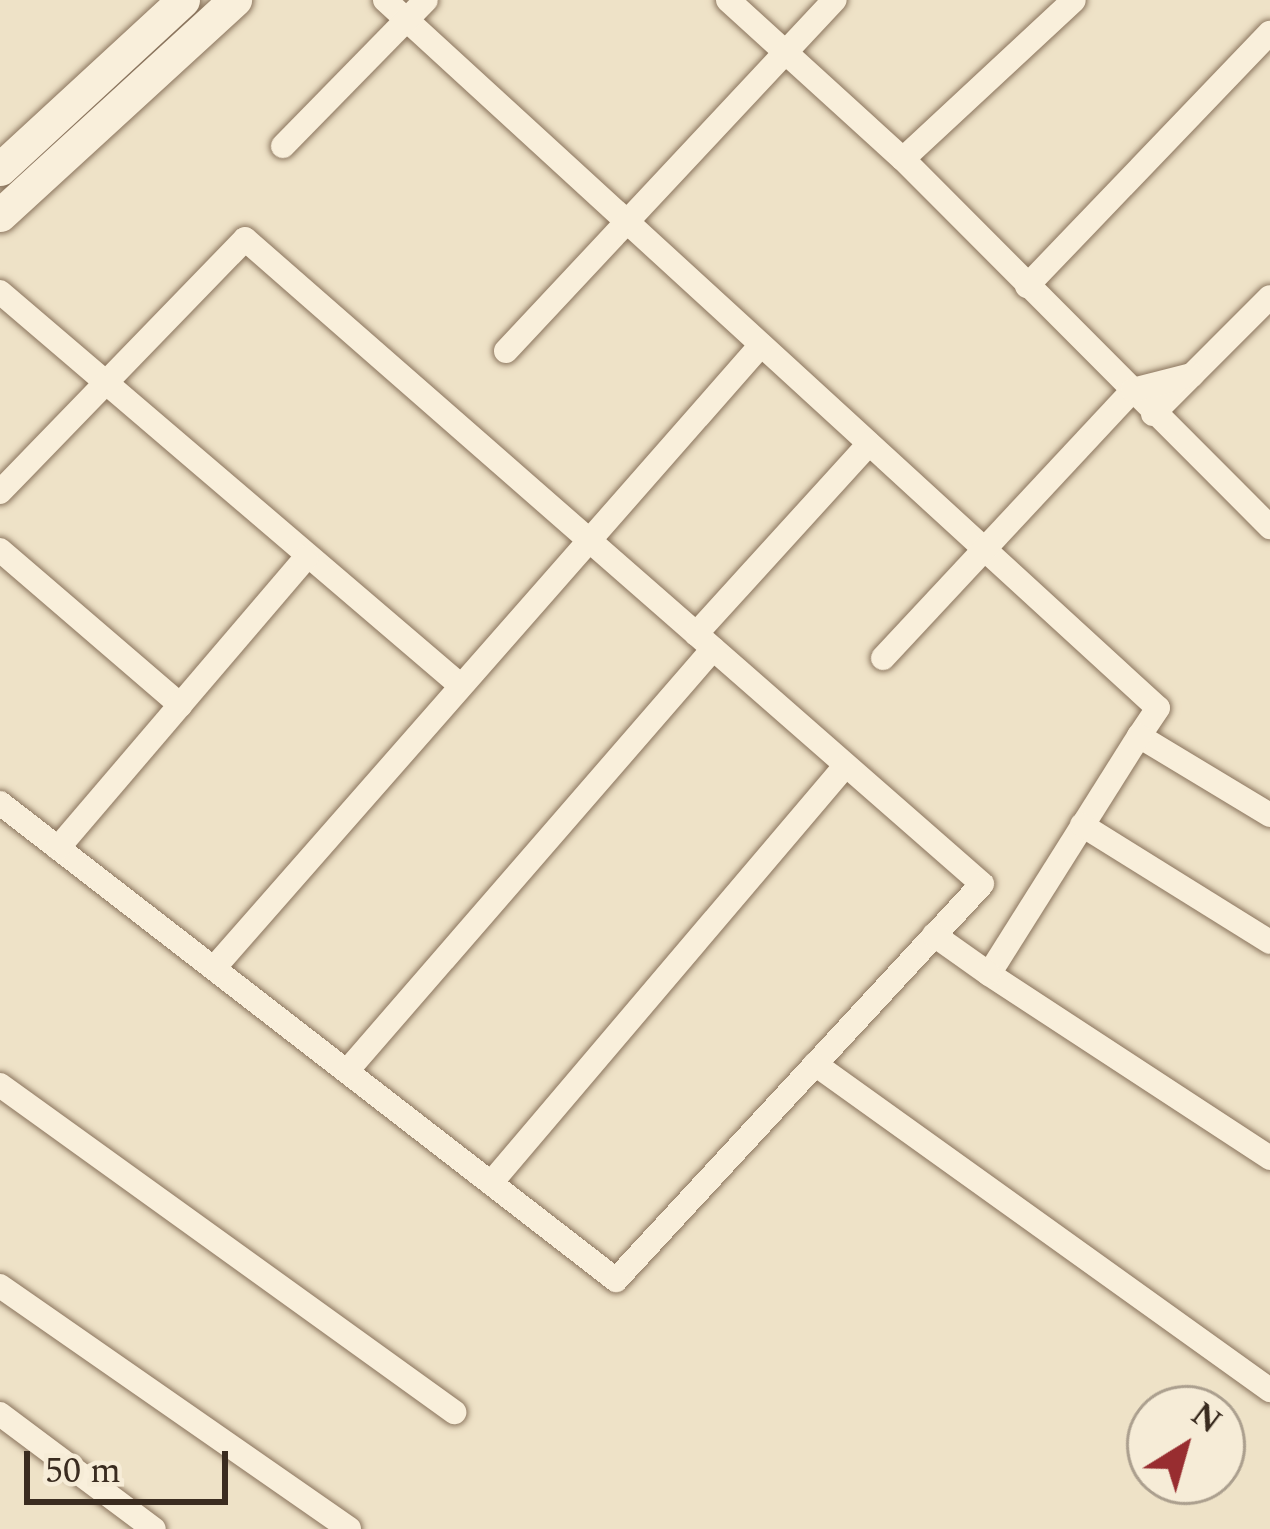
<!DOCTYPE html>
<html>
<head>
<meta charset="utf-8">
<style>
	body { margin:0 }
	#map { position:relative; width:1270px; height:1529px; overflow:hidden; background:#eee2c7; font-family:Spectral,serif }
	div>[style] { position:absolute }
	.roads { filter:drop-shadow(0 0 3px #8a745d) drop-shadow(0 0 3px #8a745d) }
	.minor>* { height:24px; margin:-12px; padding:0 12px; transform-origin:12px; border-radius:12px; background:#f9efdb }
	.tertiary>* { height:33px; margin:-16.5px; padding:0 16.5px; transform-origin:16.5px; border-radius:16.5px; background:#f9efdb }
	span { translate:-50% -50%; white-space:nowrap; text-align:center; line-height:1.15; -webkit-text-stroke:10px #f6ecd7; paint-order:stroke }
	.north { position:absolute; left:1126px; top:1385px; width:120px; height:120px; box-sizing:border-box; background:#f6ecd7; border:3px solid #ab9f8e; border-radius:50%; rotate:37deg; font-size:33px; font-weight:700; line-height:48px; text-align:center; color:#3a2c20 }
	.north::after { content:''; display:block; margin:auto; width:42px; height:54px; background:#982d30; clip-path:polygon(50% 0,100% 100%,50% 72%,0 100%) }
	.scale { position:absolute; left:24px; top:1451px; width:204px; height:54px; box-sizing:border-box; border:6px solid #3a2c20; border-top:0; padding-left:15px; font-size:36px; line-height:42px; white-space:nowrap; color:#3a2c20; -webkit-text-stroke:9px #f6ecd7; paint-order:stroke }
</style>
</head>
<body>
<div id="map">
	<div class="roads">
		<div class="minor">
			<i style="left:385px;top:0;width:1048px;rotate:42.49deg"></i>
			<i style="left:1158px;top:708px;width:34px;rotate:124deg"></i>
			<i style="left:1139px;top:736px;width:153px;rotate:31.1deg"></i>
			<i style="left:728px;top:0;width:236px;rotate:42.3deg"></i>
			<i style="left:903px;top:159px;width:520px;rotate:45.08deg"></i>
			<i style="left:283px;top:146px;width:204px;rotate:-45.6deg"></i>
			<i style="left:903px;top:159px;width:233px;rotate:-42.9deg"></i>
			<i style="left:1027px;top:286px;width:351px;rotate:-46.2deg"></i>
			<i style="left:0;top:292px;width:606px;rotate:40.52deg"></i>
			<i style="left:506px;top:351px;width:481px;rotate:-46.9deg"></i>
			<i style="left:1153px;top:414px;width:165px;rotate:-45deg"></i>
			<i style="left:0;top:492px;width:352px;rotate:-45.9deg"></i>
			<i style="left:245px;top:239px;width:979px;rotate:41.19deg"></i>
			<i style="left:982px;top:884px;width:539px;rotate:132.75deg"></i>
			<i style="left:616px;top:1280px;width:779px;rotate:-142.25deg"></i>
			<i style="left:0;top:550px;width:238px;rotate:40.7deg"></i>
			<i style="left:696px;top:634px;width:257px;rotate:-47.7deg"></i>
			<i style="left:883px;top:658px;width:367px;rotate:-47deg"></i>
			<i style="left:1133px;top:390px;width:61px;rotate:-14.3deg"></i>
			<i style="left:1139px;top:736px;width:281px;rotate:122.2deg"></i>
			<i style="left:989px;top:974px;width:336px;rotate:33.2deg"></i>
			<i style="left:1082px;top:825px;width:221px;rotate:31.9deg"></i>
			<i style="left:58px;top:848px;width:382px;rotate:-49.5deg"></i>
			<i style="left:934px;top:935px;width:67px;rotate:35.3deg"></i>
			<i style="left:214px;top:968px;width:829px;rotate:-48.72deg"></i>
			<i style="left:815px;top:1064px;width:560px;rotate:35.62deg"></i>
			<i style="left:347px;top:1071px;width:559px;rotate:-49.06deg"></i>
			<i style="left:0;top:1085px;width:560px;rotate:35.76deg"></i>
			<i style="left:491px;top:1183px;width:548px;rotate:-49.66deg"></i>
			<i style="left:0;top:1286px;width:425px;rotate:34.8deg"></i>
			<i style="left:0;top:1414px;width:192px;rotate:36.8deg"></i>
		</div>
		<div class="tertiary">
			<i style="left:0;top:169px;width:249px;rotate:-42.7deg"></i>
			<i style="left:0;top:215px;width:319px;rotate:-42.5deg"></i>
		</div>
	</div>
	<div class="north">N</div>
	<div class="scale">50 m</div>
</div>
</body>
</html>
